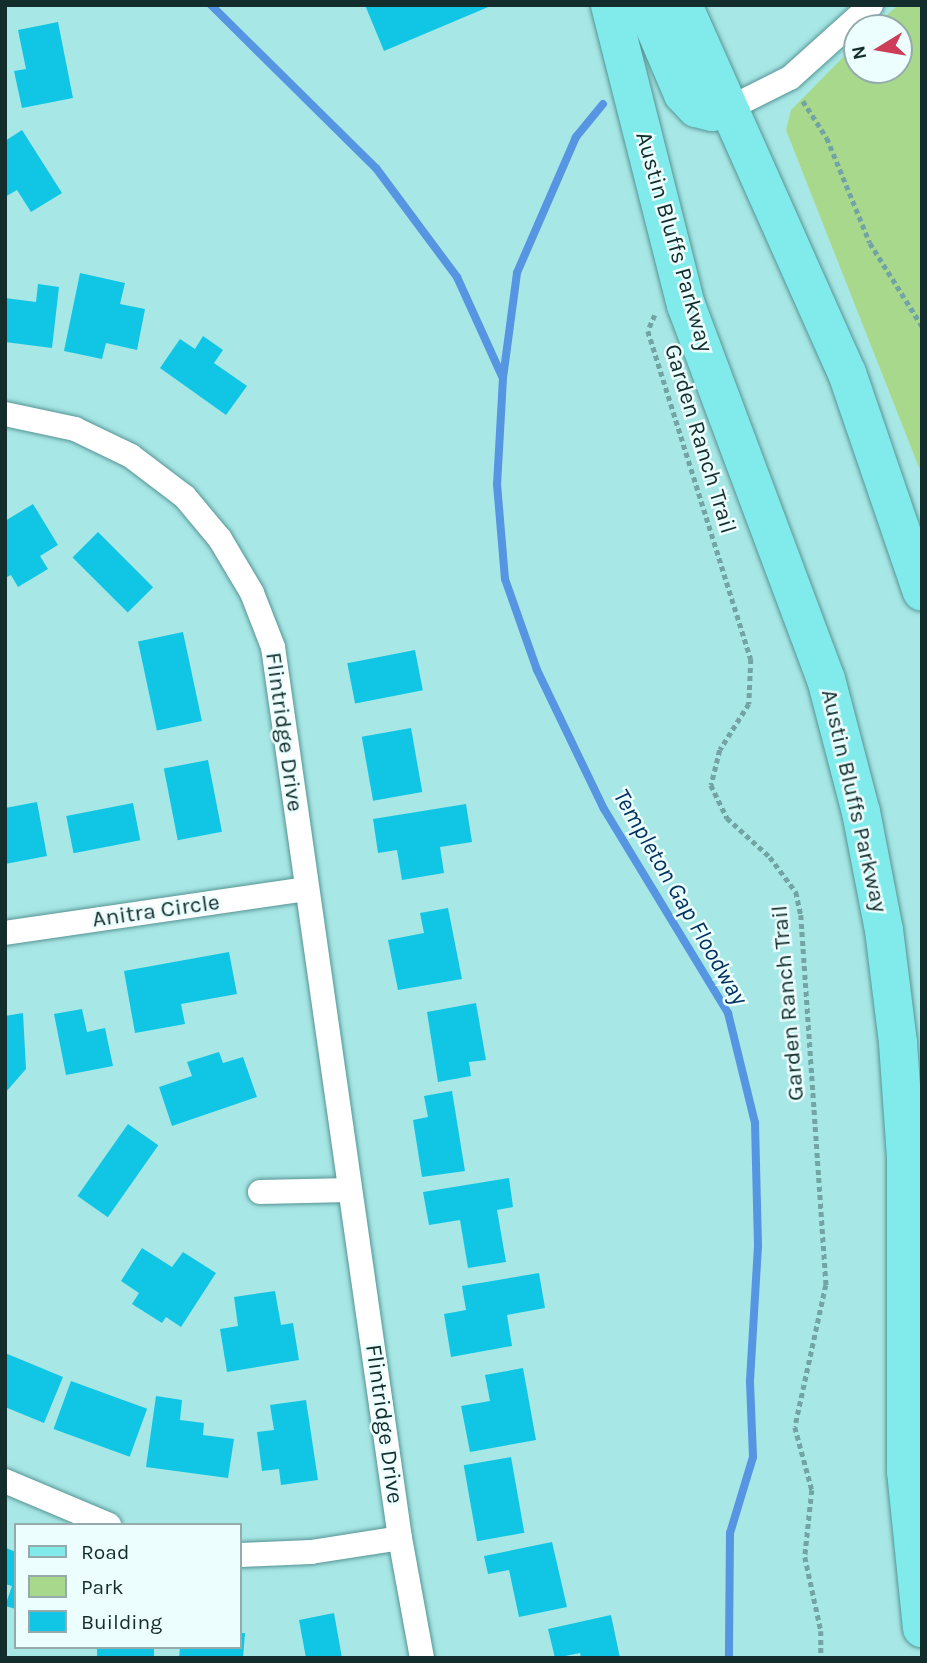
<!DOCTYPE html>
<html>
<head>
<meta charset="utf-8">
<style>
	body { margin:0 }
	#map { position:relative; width:927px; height:1663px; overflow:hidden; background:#a7e7e6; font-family:Karla,sans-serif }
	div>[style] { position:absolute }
	.green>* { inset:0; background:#a8d88b }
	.stream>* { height:8px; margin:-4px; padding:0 4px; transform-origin:4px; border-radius:4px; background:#5695e1 }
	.building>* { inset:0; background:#11c6e4; transform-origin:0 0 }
	.path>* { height:4.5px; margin-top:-2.25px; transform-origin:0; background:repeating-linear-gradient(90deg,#72a4a4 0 5px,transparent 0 8.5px) }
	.roads { filter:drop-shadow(0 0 2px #569493) drop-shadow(0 0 2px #569493) }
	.street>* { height:24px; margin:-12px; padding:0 12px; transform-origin:12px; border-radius:12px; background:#fff }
	.primary>* { height:38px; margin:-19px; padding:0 19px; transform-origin:19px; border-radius:19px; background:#81ebeb }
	span { translate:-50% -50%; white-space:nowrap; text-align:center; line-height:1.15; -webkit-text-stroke:5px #ecfefe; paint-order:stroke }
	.street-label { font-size:23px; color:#132d2d }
	.water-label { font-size:24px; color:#023060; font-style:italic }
	.frame { position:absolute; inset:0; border:7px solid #132d2d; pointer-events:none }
	.legend { position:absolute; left:14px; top:1523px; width:228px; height:126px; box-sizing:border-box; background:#ecfefe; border:2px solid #95aaaa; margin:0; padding:9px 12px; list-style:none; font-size:21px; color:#132d2d }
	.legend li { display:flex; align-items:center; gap:14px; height:35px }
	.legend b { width:35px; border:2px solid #95aaaa }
	.north { position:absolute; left:843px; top:14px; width:70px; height:70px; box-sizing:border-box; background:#ecfefe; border:2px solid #95aaaa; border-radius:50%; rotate:259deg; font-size:19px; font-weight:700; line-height:28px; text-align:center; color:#132d2d }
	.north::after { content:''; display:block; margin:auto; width:24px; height:32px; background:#cd3d58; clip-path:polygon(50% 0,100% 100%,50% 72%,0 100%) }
</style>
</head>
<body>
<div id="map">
	<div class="green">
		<i style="clip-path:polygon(898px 5px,922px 5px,922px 475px,786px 130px,791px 110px,857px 43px,857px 70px,899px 70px,899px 28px,873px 28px)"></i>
	</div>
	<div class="stream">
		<i style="left:211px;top:5px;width:232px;rotate:44.7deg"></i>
		<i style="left:376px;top:168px;width:136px;rotate:53.4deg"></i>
		<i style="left:457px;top:277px;width:109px;rotate:65.6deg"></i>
		<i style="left:603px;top:104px;width:43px;rotate:129.3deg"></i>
		<i style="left:576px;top:137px;width:148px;rotate:113.5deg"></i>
		<i style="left:517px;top:273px;width:106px;rotate:97.6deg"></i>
		<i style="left:503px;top:378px;width:106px;rotate:93.2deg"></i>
		<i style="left:497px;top:484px;width:95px;rotate:85.2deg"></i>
		<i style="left:505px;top:579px;width:96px;rotate:70.6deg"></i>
		<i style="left:537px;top:670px;width:154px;rotate:64.3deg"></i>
		<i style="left:604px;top:809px;width:239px;rotate:58.7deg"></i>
		<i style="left:728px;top:1013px;width:113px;rotate:76.2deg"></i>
		<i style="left:755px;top:1123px;width:123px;rotate:88.6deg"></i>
		<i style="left:758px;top:1246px;width:136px;rotate:93.4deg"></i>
		<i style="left:750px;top:1382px;width:75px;rotate:87.7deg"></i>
		<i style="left:753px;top:1457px;width:79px;rotate:106.8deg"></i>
		<i style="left:730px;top:1533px;width:125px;rotate:90.5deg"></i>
	</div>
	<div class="building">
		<i style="clip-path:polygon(365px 5px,493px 5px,384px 51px)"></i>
		<i style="clip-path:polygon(58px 22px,73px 98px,22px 108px,14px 71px,26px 69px,18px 30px)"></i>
		<i style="clip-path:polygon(22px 130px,62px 193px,31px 212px,17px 190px,5px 197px,5px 141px)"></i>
		<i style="clip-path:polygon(80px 273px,125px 283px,120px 304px,145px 309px,137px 350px,106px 343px,102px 359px,64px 351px)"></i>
		<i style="clip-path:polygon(38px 284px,59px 287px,52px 348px,5px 342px,5px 298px,36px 302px)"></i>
		<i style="clip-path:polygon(203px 336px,223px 350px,214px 363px,247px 386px,226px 415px,160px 368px,180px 339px,195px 349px)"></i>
		<i style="clip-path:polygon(33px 504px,58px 545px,40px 556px,48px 569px,18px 587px,11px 575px,5px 578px,5px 521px)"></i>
		<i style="left:98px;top:532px;width:78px;height:36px;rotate:45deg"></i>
		<i style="left:183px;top:632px;width:91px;height:46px;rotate:78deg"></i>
		<i style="left:415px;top:650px;width:41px;height:69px;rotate:79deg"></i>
		<i style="left:411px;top:728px;width:65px;height:50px;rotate:80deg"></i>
		<i style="left:208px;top:760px;width:73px;height:45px;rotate:79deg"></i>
		<i style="clip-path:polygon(37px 802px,47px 856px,5px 864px,5px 808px)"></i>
		<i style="left:133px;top:803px;width:38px;height:68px;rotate:79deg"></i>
		<i style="clip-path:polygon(466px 804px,472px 842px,440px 847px,444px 873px,402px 880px,397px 850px,378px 853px,373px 819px)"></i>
		<i style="clip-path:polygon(448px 908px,462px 979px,398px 990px,388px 940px,424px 933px,420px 913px)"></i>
		<i style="clip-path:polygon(229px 952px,237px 994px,181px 1004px,185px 1024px,135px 1033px,124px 971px)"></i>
		<i style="clip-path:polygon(476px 1003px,486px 1060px,469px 1062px,471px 1076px,438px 1082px,427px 1012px)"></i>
		<i style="clip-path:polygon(82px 1009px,87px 1032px,105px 1028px,113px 1066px,66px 1075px,54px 1014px)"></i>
		<i style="clip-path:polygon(23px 1013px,26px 1069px,5px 1093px,5px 1016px)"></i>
		<i style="clip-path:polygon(219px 1052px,223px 1063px,243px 1057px,257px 1097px,172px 1126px,159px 1087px,192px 1076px,187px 1062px)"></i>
		<i style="clip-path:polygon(452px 1091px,465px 1171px,422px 1177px,413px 1120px,428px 1117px,424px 1096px)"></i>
		<i style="left:128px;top:1124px;width:37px;height:88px;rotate:35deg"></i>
		<i style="clip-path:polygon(509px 1178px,513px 1207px,497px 1210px,506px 1262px,468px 1268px,460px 1220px,429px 1225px,423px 1192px)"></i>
		<i style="clip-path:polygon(142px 1248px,172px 1267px,183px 1252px,216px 1273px,181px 1327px,166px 1317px,162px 1323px,132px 1304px,139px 1293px,121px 1281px)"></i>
		<i style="clip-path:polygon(539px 1273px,545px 1308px,507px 1315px,512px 1346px,451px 1357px,444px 1314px,466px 1310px,462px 1286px)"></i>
		<i style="clip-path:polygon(275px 1291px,281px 1325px,293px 1323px,299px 1360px,227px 1372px,220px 1329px,238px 1326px,234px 1297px)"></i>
		<i style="clip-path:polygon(5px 1353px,63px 1377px,44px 1423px,5px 1407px)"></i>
		<i style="clip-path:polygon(523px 1368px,536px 1440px,470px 1452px,461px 1406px,490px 1401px,485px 1375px)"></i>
		<i style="left:71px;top:1381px;width:81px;height:51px;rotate:20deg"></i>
		<i style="clip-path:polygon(156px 1396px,182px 1400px,180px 1420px,204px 1423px,203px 1435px,234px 1439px,228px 1478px,146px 1467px)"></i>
		<i style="clip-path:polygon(306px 1400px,318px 1480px,281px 1485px,279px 1469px,262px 1471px,257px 1432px,274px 1430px,270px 1405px)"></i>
		<i style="left:511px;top:1457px;width:77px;height:48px;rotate:80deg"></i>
		<i style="clip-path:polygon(552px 1542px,567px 1607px,519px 1617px,509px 1570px,488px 1574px,484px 1556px)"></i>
		<i style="clip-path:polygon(6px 1548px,16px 1552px,16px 1609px,5px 1606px,12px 1586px,5px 1584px)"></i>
		<i style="clip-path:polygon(334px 1613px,342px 1658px,306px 1658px,299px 1620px)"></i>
		<i style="clip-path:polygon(611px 1615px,620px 1658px,581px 1658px,580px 1653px,555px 1658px,548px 1629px)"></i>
		<i style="clip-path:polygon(240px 1633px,245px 1633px,243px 1658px,179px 1658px,180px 1647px,240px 1647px)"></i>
		<i style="left:97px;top:1647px;width:57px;height:11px"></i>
	</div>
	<div class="path">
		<i style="left:803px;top:101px;width:44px;rotate:57deg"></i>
		<i style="left:827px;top:138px;width:113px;rotate:67.7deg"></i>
		<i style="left:870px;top:243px;width:98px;rotate:57.9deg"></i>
		<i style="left:655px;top:315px;width:17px;rotate:114deg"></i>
		<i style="left:648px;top:331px;width:344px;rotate:72.6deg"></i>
		<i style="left:751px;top:659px;width:45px;rotate:92.5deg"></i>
		<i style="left:749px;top:704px;width:54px;rotate:122.2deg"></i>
		<i style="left:720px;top:750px;width:36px;rotate:104deg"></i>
		<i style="left:711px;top:785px;width:37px;rotate:64deg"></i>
		<i style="left:727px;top:818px;width:58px;rotate:42.2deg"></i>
		<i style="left:770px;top:857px;width:44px;rotate:53.4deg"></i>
		<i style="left:796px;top:892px;width:24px;rotate:78deg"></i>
		<i style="left:801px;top:915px;width:371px;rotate:86.1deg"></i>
		<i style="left:826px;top:1285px;width:145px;rotate:102.3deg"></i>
		<i style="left:795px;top:1427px;width:65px;rotate:74.9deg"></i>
		<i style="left:812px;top:1490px;width:67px;rotate:96deg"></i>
		<i style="left:805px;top:1557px;width:76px;rotate:77.8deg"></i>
		<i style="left:821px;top:1631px;width:27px;rotate:90deg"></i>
	</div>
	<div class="roads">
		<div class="street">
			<i style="left:728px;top:109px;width:69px;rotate:-26.6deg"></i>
			<i style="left:790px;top:78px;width:109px;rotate:-42deg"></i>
			<i style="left:5px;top:414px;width:72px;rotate:12.1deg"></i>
			<i style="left:75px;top:429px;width:62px;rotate:25.7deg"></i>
			<i style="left:131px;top:456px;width:68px;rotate:37.2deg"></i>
			<i style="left:185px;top:497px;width:55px;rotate:50.2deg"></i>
			<i style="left:220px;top:539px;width:63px;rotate:59.3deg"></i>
			<i style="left:252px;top:593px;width:58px;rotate:68.7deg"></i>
			<i style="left:273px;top:647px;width:900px;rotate:81.89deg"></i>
			<i style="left:400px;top:1538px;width:122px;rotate:79.6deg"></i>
			<i style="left:5px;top:933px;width:304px;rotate:-8.3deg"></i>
			<i style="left:260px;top:1192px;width:90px;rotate:-1.3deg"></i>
			<i style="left:5px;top:1481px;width:113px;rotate:22.9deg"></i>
			<i style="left:240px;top:1555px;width:71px;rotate:-2.4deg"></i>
			<i style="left:311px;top:1552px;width:90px;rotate:-8.9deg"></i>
		</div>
		<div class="primary">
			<i style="left:610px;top:5px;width:309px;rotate:75.8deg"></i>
			<i style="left:686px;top:305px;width:399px;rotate:69.5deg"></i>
			<i style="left:826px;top:679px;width:138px;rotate:75.3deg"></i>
			<i style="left:861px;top:812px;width:120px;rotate:79deg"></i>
			<i style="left:884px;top:930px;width:114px;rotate:82.9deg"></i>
			<i style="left:898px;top:1043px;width:113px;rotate:86deg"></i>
			<i style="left:906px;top:1156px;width:315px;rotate:90deg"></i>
			<i style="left:906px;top:1471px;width:158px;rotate:84.2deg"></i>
			<i style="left:645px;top:5px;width:97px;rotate:66.9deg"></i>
			<i style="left:683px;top:94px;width:19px;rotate:47deg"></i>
			<i style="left:696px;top:108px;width:16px;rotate:14deg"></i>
			<i style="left:712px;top:112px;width:16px;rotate:-11deg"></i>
			<i style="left:683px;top:5px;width:403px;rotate:66deg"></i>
			<i style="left:847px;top:373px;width:231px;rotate:71.1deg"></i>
		</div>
	</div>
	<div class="street-label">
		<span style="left:674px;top:242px;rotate:74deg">Austin Bluffs Parkway</span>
		<span style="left:700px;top:439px;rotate:73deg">Garden Ranch Trail</span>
		<span style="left:284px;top:732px;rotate:82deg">Flintridge Drive</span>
		<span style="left:854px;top:801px;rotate:77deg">Austin Bluffs Parkway</span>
		<span style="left:156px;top:911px;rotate:-8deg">Anitra Circle</span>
		<span style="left:788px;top:1003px;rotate:-95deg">Garden Ranch Trail</span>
		<span style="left:384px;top:1424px;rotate:82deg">Flintridge Drive</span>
	</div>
	<div class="water-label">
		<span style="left:680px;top:897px;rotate:60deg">Templeton Gap Floodway</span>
	</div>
	<div class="frame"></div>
	<ul class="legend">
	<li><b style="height:9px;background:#81ebeb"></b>Road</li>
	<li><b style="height:19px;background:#a8d88b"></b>Park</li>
	<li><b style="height:19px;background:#11c6e4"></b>Building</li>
	</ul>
	<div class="north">N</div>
</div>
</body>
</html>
